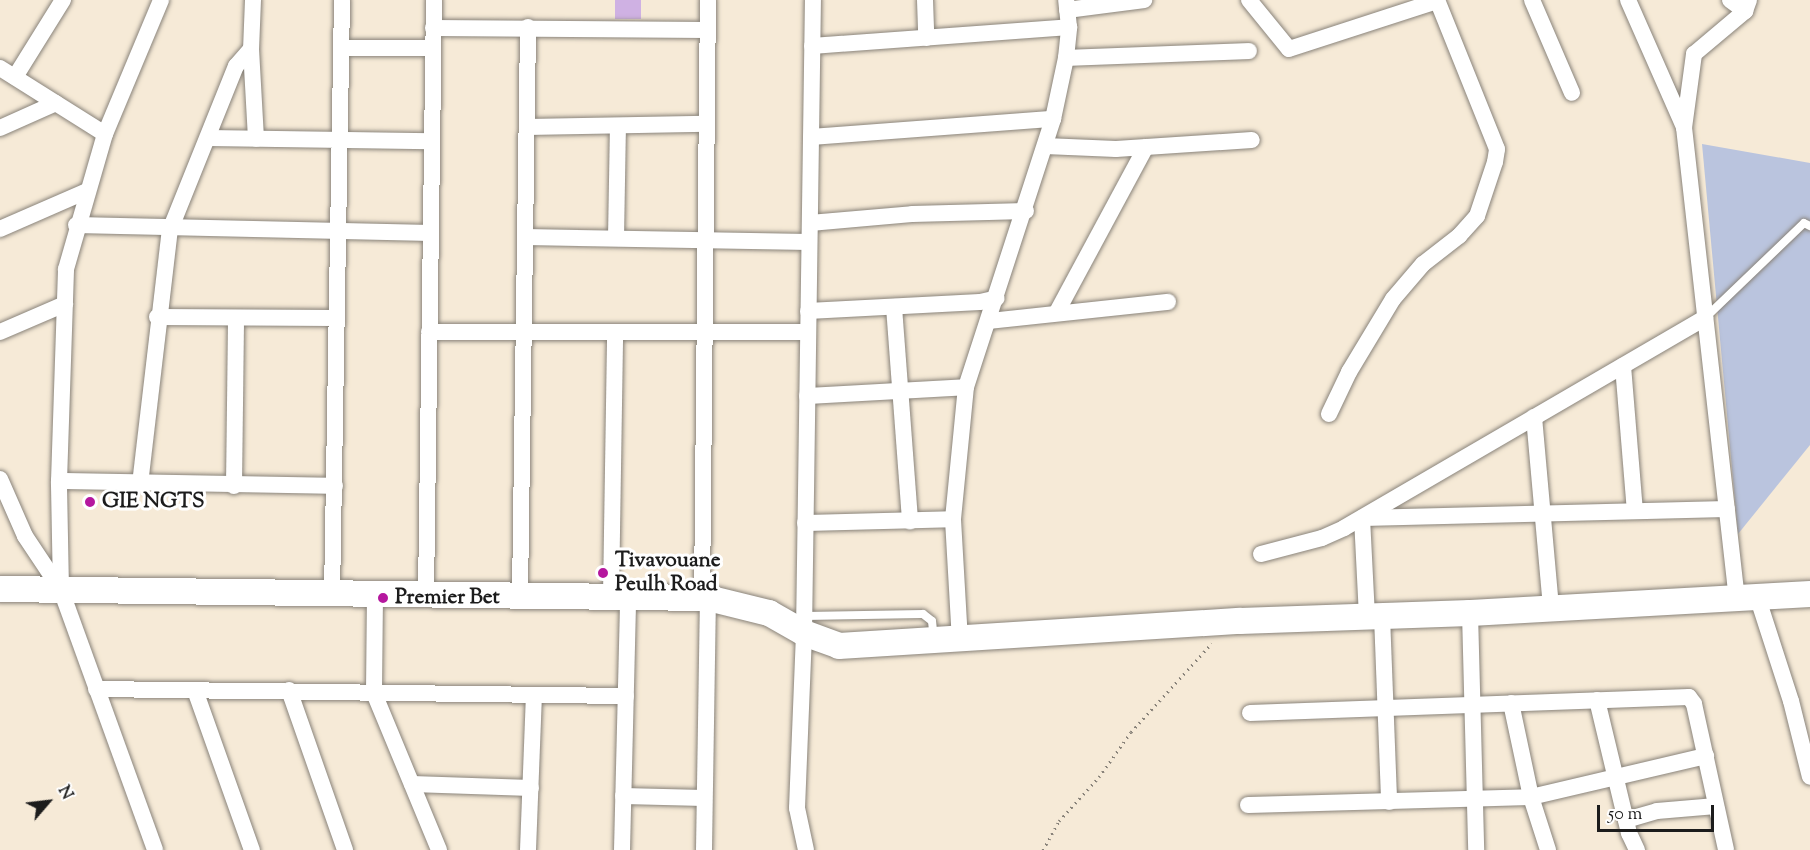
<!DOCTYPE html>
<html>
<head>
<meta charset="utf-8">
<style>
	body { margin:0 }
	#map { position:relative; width:1810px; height:850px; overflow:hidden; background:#f6ead7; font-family:"Sorts Mill Goudy",serif }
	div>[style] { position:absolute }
	.industrial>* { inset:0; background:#bac4de }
	.building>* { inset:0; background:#cfb1e3; transform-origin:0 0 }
	.path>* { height:3px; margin-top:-1.5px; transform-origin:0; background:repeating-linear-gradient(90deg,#89837a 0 1.5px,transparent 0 6px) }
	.roads { filter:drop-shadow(0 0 2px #89837a) drop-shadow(0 0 2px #89837a) }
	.service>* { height:8px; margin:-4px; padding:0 4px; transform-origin:4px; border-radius:4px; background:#fff }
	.minor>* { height:16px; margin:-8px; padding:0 8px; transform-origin:8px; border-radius:8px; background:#fff }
	.primary>* { height:26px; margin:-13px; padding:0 13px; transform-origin:13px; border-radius:13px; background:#fff }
	.dots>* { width:16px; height:16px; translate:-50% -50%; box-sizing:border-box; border:3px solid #fff; border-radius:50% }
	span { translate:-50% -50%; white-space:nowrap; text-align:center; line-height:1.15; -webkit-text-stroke:6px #fff; paint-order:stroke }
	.poi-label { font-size:21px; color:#1c1c1c; font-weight:700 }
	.left { translate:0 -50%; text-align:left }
	.north { position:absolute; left:18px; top:772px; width:60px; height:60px; -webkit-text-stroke:4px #fff; paint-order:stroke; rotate:62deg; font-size:16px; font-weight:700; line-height:24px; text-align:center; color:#1c1c1c }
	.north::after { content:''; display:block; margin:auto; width:21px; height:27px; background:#1c1c1c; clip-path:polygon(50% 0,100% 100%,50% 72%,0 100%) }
	.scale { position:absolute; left:1597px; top:805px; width:117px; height:27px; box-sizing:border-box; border:3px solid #1c1c1c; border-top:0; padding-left:8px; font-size:18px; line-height:21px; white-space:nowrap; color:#1c1c1c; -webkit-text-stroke:4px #fff; paint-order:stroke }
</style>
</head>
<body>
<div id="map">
	<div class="industrial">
		<i style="clip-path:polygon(1702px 144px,1810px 163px,1810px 445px,1738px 534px)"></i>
	</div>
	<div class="building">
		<i style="left:615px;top:0;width:26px;height:19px"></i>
	</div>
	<div class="path">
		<i style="left:1043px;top:850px;width:33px;rotate:-61deg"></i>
		<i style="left:1059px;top:821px;width:59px;rotate:-47.7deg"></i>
		<i style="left:1099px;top:777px;width:55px;rotate:-54.6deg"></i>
		<i style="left:1131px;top:732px;width:120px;rotate:-47.7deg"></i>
	</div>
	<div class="roads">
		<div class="service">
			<i style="left:1705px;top:318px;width:137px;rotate:-43.8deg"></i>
			<i style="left:1804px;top:223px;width:7px;rotate:27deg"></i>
			<i style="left:804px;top:616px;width:119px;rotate:-1deg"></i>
			<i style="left:923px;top:614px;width:11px;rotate:38deg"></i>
			<i style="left:932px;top:621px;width:18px;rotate:84deg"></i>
		</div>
		<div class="minor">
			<i style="left:253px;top:0;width:49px;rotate:92.3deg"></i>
			<i style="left:251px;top:49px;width:90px;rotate:86.8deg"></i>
			<i style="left:925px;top:0;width:38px;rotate:88deg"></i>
			<i style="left:1249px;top:0;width:63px;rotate:50.8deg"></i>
			<i style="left:1289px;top:49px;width:156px;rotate:-18deg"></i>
			<i style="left:1532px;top:0;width:101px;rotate:66.7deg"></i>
			<i style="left:1628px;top:0;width:139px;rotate:66.2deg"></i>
			<i style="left:1730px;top:0;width:19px;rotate:36deg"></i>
			<i style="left:1067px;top:10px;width:78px;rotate:-7.4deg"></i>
			<i style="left:433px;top:28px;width:274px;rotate:0.4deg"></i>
			<i style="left:812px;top:46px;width:258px;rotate:-4.2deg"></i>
			<i style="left:341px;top:48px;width:92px"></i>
			<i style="left:1066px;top:58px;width:183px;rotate:-2.2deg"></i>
			<i style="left:0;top:68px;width:124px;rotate:32.2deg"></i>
			<i style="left:15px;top:77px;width:91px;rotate:-58.1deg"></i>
			<i style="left:527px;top:127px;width:180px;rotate:-1deg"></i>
			<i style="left:0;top:128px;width:61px;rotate:-24.1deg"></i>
			<i style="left:811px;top:137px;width:243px;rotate:-4.3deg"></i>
			<i style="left:208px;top:138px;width:224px;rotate:0.8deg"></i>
			<i style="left:1045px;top:146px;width:71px;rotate:2.4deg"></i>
			<i style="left:1116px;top:149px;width:136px;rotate:-3.8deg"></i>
			<i style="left:810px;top:223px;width:102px;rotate:-5deg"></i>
			<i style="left:912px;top:214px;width:114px;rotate:-1.5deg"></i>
			<i style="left:76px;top:225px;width:355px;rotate:1.3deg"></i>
			<i style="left:0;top:229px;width:95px;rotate:-23.6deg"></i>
			<i style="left:525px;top:237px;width:284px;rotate:1deg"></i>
			<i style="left:616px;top:238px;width:111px;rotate:-89deg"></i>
			<i style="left:894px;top:307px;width:215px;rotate:85.7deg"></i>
			<i style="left:808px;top:311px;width:172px;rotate:-3deg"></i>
			<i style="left:980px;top:302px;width:17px;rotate:-13deg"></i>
			<i style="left:1057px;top:312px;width:187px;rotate:-61.7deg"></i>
			<i style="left:157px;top:317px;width:178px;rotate:0.3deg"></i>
			<i style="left:989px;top:321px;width:180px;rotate:-6.1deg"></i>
			<i style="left:0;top:332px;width:71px;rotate:-23.3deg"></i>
			<i style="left:429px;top:332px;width:379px"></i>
			<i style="left:1623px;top:366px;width:145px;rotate:85.3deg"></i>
			<i style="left:807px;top:396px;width:159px;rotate:-3.2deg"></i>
			<i style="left:1329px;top:414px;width:47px;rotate:-64.5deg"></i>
			<i style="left:1349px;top:372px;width:85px;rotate:-58.9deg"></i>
			<i style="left:1393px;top:299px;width:46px;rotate:-49.4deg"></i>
			<i style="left:1423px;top:264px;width:46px;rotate:-37.9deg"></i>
			<i style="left:1459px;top:236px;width:27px;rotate:-48deg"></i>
			<i style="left:1477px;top:216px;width:57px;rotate:-71.6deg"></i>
			<i style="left:1495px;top:162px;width:13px;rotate:-81deg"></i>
			<i style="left:1497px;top:149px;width:161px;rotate:-111.9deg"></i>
			<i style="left:1534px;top:417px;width:193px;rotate:84.9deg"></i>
			<i style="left:0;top:479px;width:62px;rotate:66.3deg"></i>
			<i style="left:25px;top:536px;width:65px;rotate:56.3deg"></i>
			<i style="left:61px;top:590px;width:276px;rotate:70.1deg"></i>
			<i style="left:59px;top:481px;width:276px;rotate:1deg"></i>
			<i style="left:140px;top:484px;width:256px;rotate:-83.3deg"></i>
			<i style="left:170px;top:230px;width:177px;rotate:-68.1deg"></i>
			<i style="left:236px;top:66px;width:23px;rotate:-49deg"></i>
			<i style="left:234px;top:486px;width:168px;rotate:-89.3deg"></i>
			<i style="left:1362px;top:518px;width:98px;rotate:87.1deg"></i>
			<i style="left:1363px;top:518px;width:364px;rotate:-1.4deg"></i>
			<i style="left:805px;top:523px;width:148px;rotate:-1.5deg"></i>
			<i style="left:1261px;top:554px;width:63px;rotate:-14.7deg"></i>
			<i style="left:1322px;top:538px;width:24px;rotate:-24deg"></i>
			<i style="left:1344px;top:528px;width:418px;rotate:-30.2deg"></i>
			<i style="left:61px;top:590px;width:109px;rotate:-91.1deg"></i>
			<i style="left:59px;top:481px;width:212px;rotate:-88.1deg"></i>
			<i style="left:66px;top:269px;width:141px;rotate:-73.9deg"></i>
			<i style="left:105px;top:134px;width:145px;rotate:-67.3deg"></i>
			<i style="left:520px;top:594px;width:567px;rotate:-89.19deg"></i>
			<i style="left:375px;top:595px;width:98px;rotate:90.6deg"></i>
			<i style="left:374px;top:693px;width:170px;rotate:67.5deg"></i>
			<i style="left:426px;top:595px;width:595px;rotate:-89.23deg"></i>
			<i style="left:332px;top:596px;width:596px;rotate:-89.04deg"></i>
			<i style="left:611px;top:596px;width:264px;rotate:-89.1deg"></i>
			<i style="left:702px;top:598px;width:598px;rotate:-89.43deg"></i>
			<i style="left:1758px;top:599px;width:107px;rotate:72.1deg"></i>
			<i style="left:1791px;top:701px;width:78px;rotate:76deg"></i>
			<i style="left:1737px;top:600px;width:475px;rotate:-96.4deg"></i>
			<i style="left:1684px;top:128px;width:75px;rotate:-82.3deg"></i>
			<i style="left:1694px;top:54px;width:67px;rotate:-40.1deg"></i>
			<i style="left:1745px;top:11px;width:12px;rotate:-70deg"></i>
			<i style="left:1470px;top:613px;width:237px;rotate:88.5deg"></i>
			<i style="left:1382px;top:616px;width:186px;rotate:87.8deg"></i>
			<i style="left:960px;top:641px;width:122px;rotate:-93.3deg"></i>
			<i style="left:953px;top:519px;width:133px;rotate:-84.4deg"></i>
			<i style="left:966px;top:387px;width:282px;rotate:-72deg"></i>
			<i style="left:1053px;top:119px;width:62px;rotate:-78deg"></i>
			<i style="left:1066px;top:58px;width:31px;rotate:-84deg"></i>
			<i style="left:1069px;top:27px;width:27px;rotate:-96deg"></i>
			<i style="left:96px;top:689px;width:530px;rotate:0.76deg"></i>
			<i style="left:289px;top:690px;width:170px;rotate:70.7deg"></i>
			<i style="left:196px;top:693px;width:167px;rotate:70.4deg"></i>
			<i style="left:1597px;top:700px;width:137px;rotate:76.5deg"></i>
			<i style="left:1629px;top:833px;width:19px;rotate:65deg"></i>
			<i style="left:1511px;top:703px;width:96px;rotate:78deg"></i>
			<i style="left:1531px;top:797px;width:56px;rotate:72.2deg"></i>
			<i style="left:1250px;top:713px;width:439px;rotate:-2.1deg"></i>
			<i style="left:1689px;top:697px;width:9px;rotate:54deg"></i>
			<i style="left:1694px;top:704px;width:149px;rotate:77.6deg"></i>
			<i style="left:412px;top:784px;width:119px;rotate:1.9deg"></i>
			<i style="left:623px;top:796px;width:81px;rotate:1.4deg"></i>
			<i style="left:1248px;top:805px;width:283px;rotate:-1.6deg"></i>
			<i style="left:1531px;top:797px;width:180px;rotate:-13.2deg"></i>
			<i style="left:1626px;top:820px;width:32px;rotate:-16deg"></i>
			<i style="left:1657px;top:811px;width:59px;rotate:-4.8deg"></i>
			<i style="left:528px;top:850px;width:155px;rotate:-87.8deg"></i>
			<i style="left:622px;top:850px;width:253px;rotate:-88.6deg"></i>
			<i style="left:704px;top:850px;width:252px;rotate:-89.1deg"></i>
			<i style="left:806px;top:850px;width:43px;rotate:-102.1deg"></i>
			<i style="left:797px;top:808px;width:175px;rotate:-87.7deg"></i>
			<i style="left:804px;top:633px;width:633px;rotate:-89.19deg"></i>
		</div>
		<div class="primary">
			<i style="left:0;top:589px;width:708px;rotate:0.73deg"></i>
			<i style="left:708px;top:598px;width:63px;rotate:13.8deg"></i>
			<i style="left:769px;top:613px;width:40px;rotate:29.7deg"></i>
			<i style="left:804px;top:633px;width:37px;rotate:20deg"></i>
			<i style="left:839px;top:646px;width:402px;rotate:-3.6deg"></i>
			<i style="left:1240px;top:621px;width:230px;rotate:-2deg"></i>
			<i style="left:1470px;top:613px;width:341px;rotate:-3.2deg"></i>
		</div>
	</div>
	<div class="dots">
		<i style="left:90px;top:502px;background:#b5179e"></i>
		<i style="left:603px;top:573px;background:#b5179e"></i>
		<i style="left:383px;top:598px;background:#b5179e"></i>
	</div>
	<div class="poi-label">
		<span class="left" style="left:102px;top:502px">GIE NGTS</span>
		<span class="left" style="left:615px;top:573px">Tivavouane<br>Peulh Road</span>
		<span class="left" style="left:395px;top:598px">Premier Bet</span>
	</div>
	<div class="north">N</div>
	<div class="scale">50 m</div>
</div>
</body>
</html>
